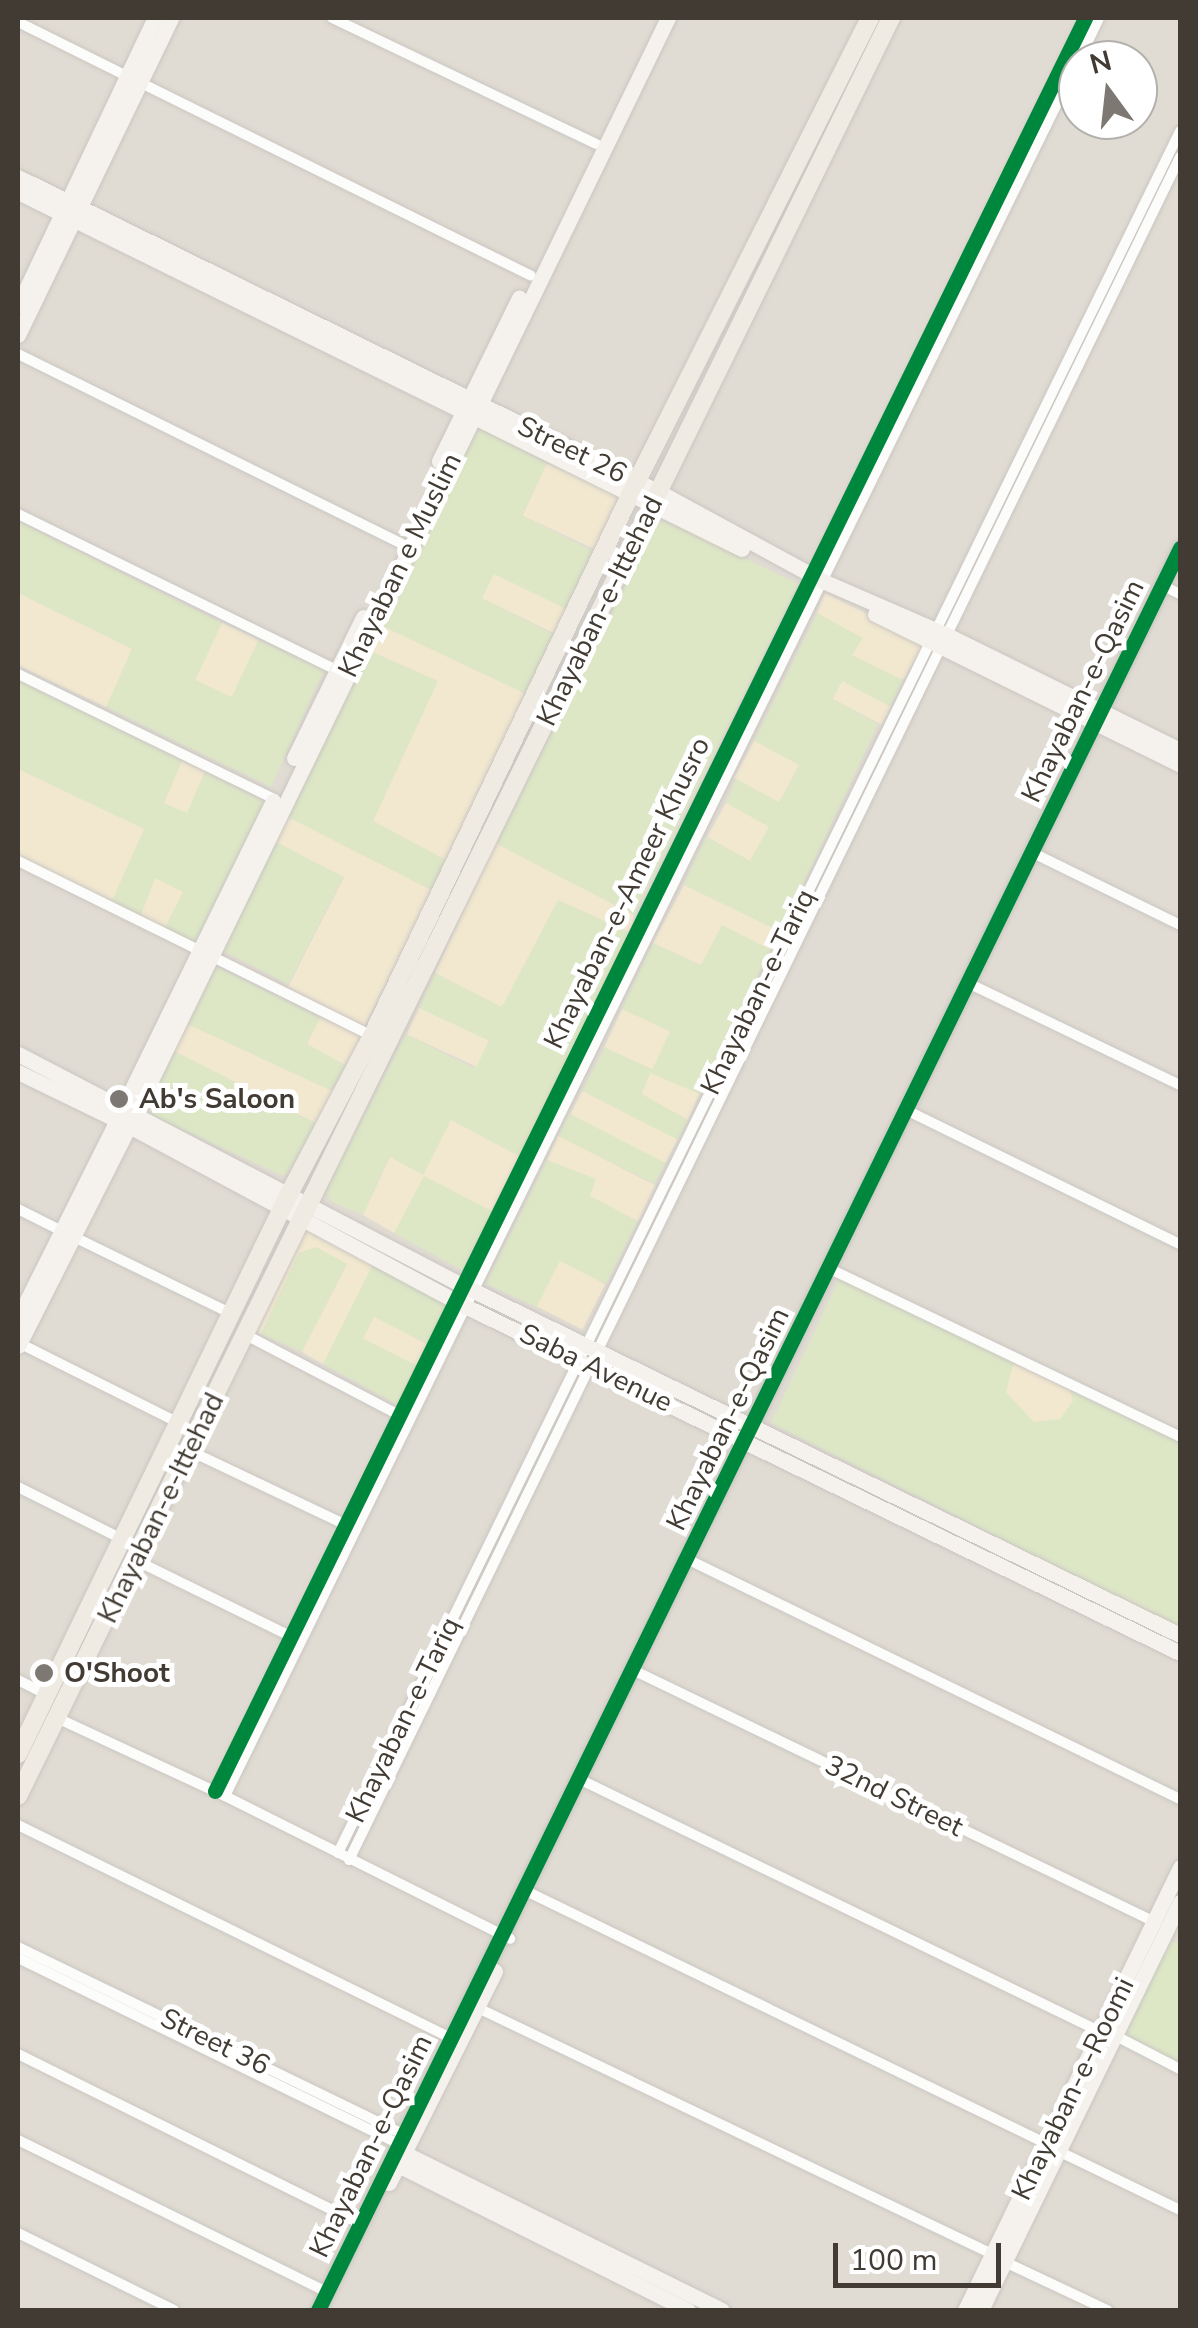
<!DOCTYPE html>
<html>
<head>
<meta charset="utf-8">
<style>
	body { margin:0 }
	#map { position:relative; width:1198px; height:2328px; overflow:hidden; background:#eeeae6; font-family:"Nunito Sans",sans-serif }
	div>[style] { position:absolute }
	.residential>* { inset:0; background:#e1dcd3 }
	.green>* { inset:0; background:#dde7c6; transform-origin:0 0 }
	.sand>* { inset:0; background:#f2e8d0; transform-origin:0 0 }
	.roads { filter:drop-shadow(0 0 2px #cac6c2) drop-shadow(0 0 2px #cac6c2) }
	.street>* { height:10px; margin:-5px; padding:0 5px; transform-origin:5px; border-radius:5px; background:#fcfcfb }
	.secondary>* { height:15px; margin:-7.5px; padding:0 7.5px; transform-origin:7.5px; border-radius:7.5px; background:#f5f2ed }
	.primary>* { height:18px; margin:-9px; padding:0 9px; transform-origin:9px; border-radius:9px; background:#efeae2 }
	.cycleway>* { height:15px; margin:-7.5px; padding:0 7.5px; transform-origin:7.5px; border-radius:7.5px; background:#00873e }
	.dots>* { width:28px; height:28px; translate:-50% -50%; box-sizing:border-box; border:5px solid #fff; border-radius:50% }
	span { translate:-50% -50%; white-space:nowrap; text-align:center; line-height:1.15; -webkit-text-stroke:10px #fff; paint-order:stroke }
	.street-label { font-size:28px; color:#423b33 }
	.poi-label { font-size:28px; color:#423b33; font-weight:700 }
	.left { translate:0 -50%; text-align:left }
	.frame { position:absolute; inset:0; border:20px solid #423b33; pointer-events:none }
	.north { position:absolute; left:1058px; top:40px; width:100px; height:100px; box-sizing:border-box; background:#fff; border:2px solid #b3b1ad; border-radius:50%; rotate:345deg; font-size:28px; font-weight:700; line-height:40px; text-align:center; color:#423b33 }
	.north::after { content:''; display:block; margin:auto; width:35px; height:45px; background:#7e7872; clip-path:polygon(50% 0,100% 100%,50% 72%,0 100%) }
	.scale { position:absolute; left:833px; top:2243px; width:168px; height:45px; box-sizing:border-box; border:5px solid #423b33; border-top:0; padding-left:12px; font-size:30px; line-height:35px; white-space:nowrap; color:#423b33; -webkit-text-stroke:8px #fff; paint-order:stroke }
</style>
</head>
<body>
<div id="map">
	<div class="residential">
		<i style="clip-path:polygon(evenodd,18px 18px,1180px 18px,1180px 2310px,18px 2310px,18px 18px,1078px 60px,1138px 60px,1138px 120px,1078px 120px,1078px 60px)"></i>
	</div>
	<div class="green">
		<i style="clip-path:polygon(476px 426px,547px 463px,522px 515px,596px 553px,569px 611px,494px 575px,484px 599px,555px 635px,528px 695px,378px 624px)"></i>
		<i style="clip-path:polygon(18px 521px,222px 623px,197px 680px,229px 695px,258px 640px,324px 670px,271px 787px,106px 707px,132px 649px,18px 593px)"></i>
		<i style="clip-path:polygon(667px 521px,798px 584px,634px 915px,495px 843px,656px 524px)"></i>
		<i style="clip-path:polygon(817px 613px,864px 638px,853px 655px,903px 680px,890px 707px,842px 681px,832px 699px,878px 724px,781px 932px,684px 885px,706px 837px,750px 861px,768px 827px,726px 803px,736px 779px,780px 802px,798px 766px,754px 741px)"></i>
		<i style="clip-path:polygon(366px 649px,438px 681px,373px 821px,446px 860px,433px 891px,282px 814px)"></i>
		<i style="clip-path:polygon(18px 679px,182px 761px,164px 803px,186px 812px,205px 771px,265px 802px,195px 943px,164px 929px,155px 879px,141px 915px,111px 903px,93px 805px,18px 769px)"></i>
		<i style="left:272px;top:840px;width:80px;height:121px;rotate:27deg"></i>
		<i style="clip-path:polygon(558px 900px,631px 933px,521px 1157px,452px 1121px,494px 1212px,462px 1270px,394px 1233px,423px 1176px,389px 1157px,363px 1215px,332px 1202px,325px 1190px,406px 1034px,473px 1068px,489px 1041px,419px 1008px,435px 973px,502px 1007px)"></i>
		<i style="clip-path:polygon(722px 925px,771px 950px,698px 1097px,643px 1094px,688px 1120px,677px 1140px,582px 1091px,605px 1047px,651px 1069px,669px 1031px,622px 1009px,653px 943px,700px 965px)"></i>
		<i style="clip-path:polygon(211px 964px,320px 1018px,307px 1044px,349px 1067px,332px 1091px,185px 1023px)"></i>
		<i style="clip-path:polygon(172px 1050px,318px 1124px,294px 1167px,283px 1176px,152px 1115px,145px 1102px)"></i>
		<i style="left:569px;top:1114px;width:108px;height:25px;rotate:26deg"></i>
		<i style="clip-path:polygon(547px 1160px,596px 1179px,590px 1196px,638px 1221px,606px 1284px,560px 1262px,539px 1308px,486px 1284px)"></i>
		<i style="clip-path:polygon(316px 1247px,347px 1263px,302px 1352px,261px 1334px,299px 1253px)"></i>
		<i style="clip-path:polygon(374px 1262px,450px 1302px,428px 1344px,373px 1317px,364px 1338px,416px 1365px,398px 1405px,323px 1364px)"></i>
		<i style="clip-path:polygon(840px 1278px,1180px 1442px,1180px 1628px,771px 1423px)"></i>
		<i style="clip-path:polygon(1169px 1939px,1180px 1944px,1180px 2062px,1124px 2036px)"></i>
	</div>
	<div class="sand">
		<i style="left:547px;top:463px;width:81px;height:58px;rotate:25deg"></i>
		<i style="left:494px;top:574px;width:84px;height:27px;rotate:26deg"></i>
		<i style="clip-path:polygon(18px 593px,132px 649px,106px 707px,18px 665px)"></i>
		<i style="clip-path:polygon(825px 593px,925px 643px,903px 680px,852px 655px,863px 638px,817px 613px)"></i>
		<i style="left:222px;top:623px;width:40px;height:63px;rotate:25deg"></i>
		<i style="clip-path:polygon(378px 624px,528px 695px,446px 860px,373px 821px,438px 681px,366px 649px)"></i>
		<i style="left:842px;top:681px;width:55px;height:20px;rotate:28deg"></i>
		<i style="left:754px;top:741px;width:51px;height:42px;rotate:28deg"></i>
		<i style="left:182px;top:761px;width:25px;height:46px;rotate:23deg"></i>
		<i style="clip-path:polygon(18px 769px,144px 829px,111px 903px,18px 857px)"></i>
		<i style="left:726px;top:803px;width:49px;height:39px;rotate:29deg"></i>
		<i style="clip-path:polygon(282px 814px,433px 891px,364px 1027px,288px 987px,344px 877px,272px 840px)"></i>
		<i style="clip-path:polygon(495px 843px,634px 915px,631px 933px,558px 900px,502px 1007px,435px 973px)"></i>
		<i style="clip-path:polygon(155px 878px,183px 892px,164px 929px,141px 915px)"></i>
		<i style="clip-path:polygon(684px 885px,781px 932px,771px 950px,722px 925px,701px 965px,653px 943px)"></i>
		<i style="left:419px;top:1008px;width:77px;height:29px;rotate:25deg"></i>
		<i style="left:622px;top:1009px;width:53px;height:42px;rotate:25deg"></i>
		<i style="clip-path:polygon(320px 1018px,361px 1035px,349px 1067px,307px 1044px)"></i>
		<i style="clip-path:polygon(185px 1023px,332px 1091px,318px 1124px,172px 1050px)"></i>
		<i style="clip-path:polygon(650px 1073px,699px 1094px,688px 1120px,642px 1094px)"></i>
		<i style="left:582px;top:1091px;width:107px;height:26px;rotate:27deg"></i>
		<i style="clip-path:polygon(451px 1120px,521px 1157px,494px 1212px,424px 1176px,394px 1233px,363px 1215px,390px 1157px,423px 1175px)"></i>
		<i style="clip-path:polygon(558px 1136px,655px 1185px,638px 1221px,590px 1196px,596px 1179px,547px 1160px)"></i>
		<i style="clip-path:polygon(305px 1228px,374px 1262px,323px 1364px,302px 1352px,347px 1264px,316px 1247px,299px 1253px,261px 1334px,254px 1331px)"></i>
		<i style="left:560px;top:1261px;width:51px;height:51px;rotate:27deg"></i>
		<i style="left:374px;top:1317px;width:60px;height:24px;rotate:27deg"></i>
		<i style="clip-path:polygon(1014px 1362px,1070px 1389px,1073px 1401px,1060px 1419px,1034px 1422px,1006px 1392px)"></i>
	</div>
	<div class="roads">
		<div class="street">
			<i style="left:332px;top:18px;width:293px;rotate:25.5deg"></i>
			<i style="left:18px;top:22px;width:122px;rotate:26.4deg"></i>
			<i style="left:1079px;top:60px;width:47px;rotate:-64.5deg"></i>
			<i style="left:139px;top:82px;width:437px;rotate:26.3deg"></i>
			<i style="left:18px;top:354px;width:427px;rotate:26.3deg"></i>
			<i style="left:18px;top:514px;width:354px;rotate:26.1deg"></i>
			<i style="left:1162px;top:585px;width:20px;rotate:27deg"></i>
			<i style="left:18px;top:674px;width:285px;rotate:26deg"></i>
			<i style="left:1033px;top:853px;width:164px;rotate:26.1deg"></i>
			<i style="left:18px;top:861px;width:202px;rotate:26.2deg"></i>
			<i style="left:211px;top:956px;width:180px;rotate:26.4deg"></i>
			<i style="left:970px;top:984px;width:233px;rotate:25.7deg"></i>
			<i style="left:908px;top:1111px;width:303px;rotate:26.1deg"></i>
			<i style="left:18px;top:1209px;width:49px;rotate:26.6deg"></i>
			<i style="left:72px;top:1236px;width:178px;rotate:26deg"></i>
			<i style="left:830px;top:1269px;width:388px;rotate:25.6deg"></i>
			<i style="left:246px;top:1335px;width:173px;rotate:27.6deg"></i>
			<i style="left:19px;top:1343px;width:179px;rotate:26.6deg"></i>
			<i style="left:190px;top:1451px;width:173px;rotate:25.4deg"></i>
			<i style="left:18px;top:1487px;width:119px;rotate:26.6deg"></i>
			<i style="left:687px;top:1559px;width:548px;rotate:25.96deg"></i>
			<i style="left:135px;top:1560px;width:179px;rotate:26.1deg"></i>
			<i style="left:633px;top:1670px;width:580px;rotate:25.77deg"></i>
			<i style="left:18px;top:1680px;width:33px;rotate:27deg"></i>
			<i style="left:57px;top:1718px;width:185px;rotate:24.9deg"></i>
			<i style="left:225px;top:1796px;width:319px;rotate:26.6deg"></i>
			<i style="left:579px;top:1779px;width:580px;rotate:25.86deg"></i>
			<i style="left:215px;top:1791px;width:1975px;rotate:-63.86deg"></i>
			<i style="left:225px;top:1796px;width:1933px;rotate:-63.82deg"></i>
			<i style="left:18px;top:1825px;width:487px;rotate:26.2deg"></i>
			<i style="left:338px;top:1853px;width:1917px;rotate:-63.94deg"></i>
			<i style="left:349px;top:1860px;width:1895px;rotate:-63.99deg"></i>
			<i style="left:524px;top:1890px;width:579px;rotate:25.9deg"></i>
			<i style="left:18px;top:1947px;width:433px;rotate:25.9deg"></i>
			<i style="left:18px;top:1958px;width:427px;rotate:26deg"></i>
			<i style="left:478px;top:2008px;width:570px;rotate:25.58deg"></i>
			<i style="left:1114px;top:2035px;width:74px;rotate:27.3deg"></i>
			<i style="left:18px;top:2054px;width:382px;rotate:26.4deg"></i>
			<i style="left:18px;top:2140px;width:344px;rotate:26.2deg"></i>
			<i style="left:1056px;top:2150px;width:138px;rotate:25.8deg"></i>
			<i style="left:18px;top:2233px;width:174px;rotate:26.3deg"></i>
			<i style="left:1005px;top:2262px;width:113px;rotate:25.2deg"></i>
		</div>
		<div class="secondary">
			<i style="left:18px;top:177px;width:714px;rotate:26.17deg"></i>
			<i style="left:659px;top:492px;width:187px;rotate:28.5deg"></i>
			<i style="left:823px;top:581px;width:133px;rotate:23.5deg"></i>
			<i style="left:945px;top:634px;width:262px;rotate:26.3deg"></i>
			<i style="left:18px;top:192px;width:807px;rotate:26.25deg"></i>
			<i style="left:18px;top:306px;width:319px;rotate:-64.6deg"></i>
			<i style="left:18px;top:335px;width:352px;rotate:-64.2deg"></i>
			<i style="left:439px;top:461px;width:182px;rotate:-63.9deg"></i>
			<i style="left:875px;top:614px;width:340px;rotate:26.3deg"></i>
			<i style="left:294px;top:758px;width:157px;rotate:-63.9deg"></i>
			<i style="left:18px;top:1054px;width:500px;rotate:27.49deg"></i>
			<i style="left:462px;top:1285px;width:799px;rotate:25.99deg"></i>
			<i style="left:18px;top:1072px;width:123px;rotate:25.9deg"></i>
			<i style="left:129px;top:1126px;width:383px;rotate:28.2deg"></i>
			<i style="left:467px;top:1307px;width:793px;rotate:25.89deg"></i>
			<i style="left:123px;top:1107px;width:341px;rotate:-63.9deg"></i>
			<i style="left:135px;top:1113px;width:1218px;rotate:-64.05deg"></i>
			<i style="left:18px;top:1318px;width:221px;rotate:-63.4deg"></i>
			<i style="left:18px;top:1346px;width:246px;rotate:-63.2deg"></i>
			<i style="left:398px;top:2150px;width:361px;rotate:26.3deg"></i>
			<i style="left:392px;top:2162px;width:331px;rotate:26.6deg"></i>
			<i style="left:389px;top:2183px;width:237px;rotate:-63.4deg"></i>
			<i style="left:318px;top:2310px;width:1962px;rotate:-63.93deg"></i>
			<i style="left:965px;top:2310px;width:492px;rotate:-64.1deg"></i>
			<i style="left:981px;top:2310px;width:454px;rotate:-64deg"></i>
		</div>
		<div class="primary">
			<i style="left:18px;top:1754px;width:622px;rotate:-64.18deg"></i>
			<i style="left:289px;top:1194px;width:178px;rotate:-62.3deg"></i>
			<i style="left:372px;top:1036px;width:615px;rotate:-64.48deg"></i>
			<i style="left:637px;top:481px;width:518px;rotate:-63.29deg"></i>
			<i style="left:18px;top:1796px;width:1981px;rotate:-63.85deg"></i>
		</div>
	</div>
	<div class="cycleway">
		<i style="left:215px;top:1791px;width:1975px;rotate:-63.86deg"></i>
		<i style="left:318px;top:2310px;width:1962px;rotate:-63.93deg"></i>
	</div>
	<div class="dots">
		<i style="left:119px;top:1099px;background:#7e7872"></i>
		<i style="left:44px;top:1673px;background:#7e7872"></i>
	</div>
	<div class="street-label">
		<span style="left:572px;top:450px;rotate:26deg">Street 26</span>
		<span style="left:400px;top:565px;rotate:-64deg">Khayaban e Muslim</span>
		<span style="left:600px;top:611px;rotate:-64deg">Khayaban-e-Ittehad</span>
		<span style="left:1083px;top:691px;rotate:-64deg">Khayaban-e-Qasim</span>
		<span style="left:627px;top:893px;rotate:-64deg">Khayaban-e-Ameer Khusro</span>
		<span style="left:758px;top:992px;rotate:-64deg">Khayaban-e-Tariq</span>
		<span style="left:596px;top:1368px;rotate:26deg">Saba Avenue</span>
		<span style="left:728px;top:1419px;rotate:-64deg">Khayaban-e-Qasim</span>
		<span style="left:161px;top:1508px;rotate:-64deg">Khayaban-e-Ittehad</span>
		<span style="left:403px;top:1720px;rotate:-64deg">Khayaban-e-Tariq</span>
		<span style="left:894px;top:1796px;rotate:26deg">32nd Street</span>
		<span style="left:215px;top:2042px;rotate:26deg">Street 36</span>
		<span style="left:1073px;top:2089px;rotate:-64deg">Khayaban-e-Roomi</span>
		<span style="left:371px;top:2146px;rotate:-64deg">Khayaban-e-Qasim</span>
	</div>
	<div class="poi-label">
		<span class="left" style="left:139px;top:1099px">Ab's Saloon</span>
		<span class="left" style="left:64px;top:1673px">O'Shoot</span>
	</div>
	<div class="frame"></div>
	<div class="north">N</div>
	<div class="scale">100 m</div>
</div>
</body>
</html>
